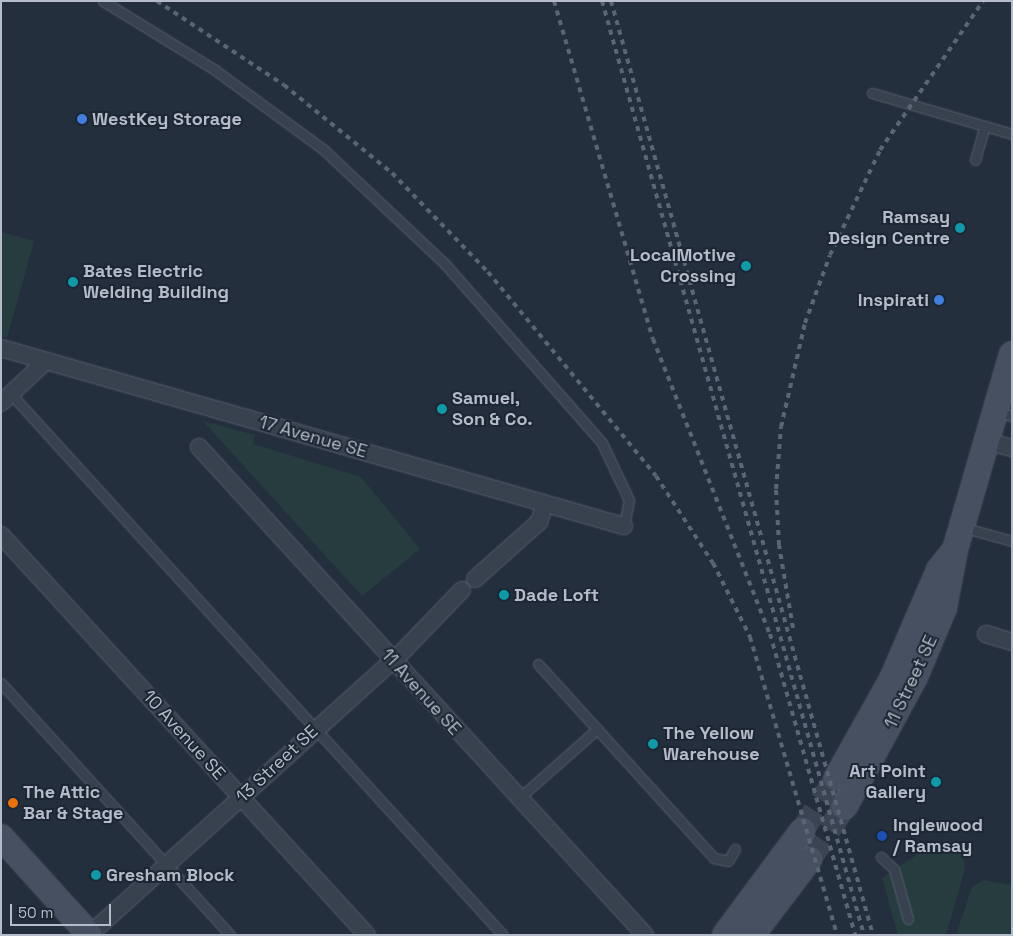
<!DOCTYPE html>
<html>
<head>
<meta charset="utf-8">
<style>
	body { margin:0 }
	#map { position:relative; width:1013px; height:936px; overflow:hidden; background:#242f3e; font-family:"Space Grotesk",sans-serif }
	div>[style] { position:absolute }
	.green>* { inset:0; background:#263c3f }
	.secondary-tunnel>* { height:24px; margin-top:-12px; transform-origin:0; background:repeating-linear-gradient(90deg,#3a4453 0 24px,transparent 0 36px) }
	.roads { filter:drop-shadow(0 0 1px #565f6c) drop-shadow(0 0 1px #565f6c) }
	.lane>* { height:9px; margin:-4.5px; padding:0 4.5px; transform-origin:4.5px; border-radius:4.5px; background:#38414e }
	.street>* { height:16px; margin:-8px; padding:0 8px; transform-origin:8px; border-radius:8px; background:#38414e }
	.secondary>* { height:24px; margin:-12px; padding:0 12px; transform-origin:12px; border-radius:12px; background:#465061 }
	.rail>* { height:4px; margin-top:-2px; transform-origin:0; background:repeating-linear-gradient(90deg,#5a6575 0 5px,transparent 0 10px) }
	.dots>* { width:14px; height:14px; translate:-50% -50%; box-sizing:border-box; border:2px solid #1d2633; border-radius:50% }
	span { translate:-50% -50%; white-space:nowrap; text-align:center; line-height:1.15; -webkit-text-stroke:4px #1d2633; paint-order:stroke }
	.poi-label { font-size:18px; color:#b4bcc9; font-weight:700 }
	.left { translate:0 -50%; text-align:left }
	.right { translate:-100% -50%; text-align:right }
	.street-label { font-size:18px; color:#b4bcc9 }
	.frame { position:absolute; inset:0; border:2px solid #b4bcc9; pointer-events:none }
	.scale { position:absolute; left:10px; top:904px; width:101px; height:22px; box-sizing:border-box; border:2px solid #b4bcc9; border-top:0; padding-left:6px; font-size:15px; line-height:18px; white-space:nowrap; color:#b4bcc9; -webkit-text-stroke:4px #1d2633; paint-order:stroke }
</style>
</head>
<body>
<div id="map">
	<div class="green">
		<i style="clip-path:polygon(1px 232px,34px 241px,7px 338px,1px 336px)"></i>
		<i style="clip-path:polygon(203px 421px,255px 435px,253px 444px,361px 477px,420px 549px,362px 596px)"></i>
		<i style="clip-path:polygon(962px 848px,965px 869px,946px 935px,898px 935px,882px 878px,918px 854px)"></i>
		<i style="clip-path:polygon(983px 880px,1012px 885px,1012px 935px,956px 935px,972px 887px)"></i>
	</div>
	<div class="secondary-tunnel">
		<i style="left:802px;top:831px;width:64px;rotate:-57.1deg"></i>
		<i style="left:809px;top:860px;width:65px;rotate:-56.3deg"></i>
	</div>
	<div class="roads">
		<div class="lane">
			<i style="left:103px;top:1px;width:132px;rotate:31.6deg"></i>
			<i style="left:215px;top:70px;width:134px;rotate:36.2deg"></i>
			<i style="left:323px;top:149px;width:168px;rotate:43.3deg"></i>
			<i style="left:445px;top:264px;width:238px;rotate:48.7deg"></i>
			<i style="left:602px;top:443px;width:63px;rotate:64.7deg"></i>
			<i style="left:629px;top:500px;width:26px;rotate:101deg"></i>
			<i style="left:872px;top:93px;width:146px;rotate:16.3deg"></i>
			<i style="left:975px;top:160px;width:35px;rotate:-74deg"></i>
			<i style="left:11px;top:394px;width:731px;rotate:47.72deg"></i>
			<i style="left:996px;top:412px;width:16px;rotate:14deg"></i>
			<i style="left:962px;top:527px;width:52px;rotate:15.6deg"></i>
			<i style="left:538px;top:664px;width:262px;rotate:47.8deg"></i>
			<i style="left:714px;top:858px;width:14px;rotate:12deg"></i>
			<i style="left:728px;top:861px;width:14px;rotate:-60deg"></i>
			<i style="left:1px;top:683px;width:341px;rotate:47.7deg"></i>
			<i style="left:518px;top:799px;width:106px;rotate:-41.5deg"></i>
			<i style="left:881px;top:857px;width:18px;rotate:43deg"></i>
			<i style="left:894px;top:869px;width:52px;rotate:74.4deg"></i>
		</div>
		<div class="street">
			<i style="left:1px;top:348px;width:648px;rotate:15.95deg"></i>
			<i style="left:1px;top:403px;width:62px;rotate:-43deg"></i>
			<i style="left:987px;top:441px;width:26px;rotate:16deg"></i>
			<i style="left:199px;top:447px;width:661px;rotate:47.57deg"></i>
			<i style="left:1px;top:535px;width:542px;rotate:47.54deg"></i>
			<i style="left:475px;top:579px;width:86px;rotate:-41.7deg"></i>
			<i style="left:539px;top:522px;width:19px;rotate:-72deg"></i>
			<i style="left:986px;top:634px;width:27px;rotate:17deg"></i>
			<i style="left:89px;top:935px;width:426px;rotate:-42.1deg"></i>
			<i style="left:405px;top:649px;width:82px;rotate:-46deg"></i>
		</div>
		<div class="secondary">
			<i style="left:837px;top:777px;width:112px;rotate:-60.7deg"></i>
			<i style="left:892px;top:679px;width:119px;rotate:-66.7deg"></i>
			<i style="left:939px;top:570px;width:24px;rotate:-52deg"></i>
			<i style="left:845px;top:806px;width:147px;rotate:-61.5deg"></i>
			<i style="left:915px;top:677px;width:75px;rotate:-67.2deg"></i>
			<i style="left:944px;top:608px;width:59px;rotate:-79.3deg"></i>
			<i style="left:955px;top:550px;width:204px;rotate:-73.8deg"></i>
			<i style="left:1px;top:837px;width:132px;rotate:47.8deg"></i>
			<i style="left:725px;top:935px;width:129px;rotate:-53.5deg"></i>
			<i style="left:752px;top:935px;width:94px;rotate:-52.8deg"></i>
		</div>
	</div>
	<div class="rail">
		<i style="left:157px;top:1px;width:152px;rotate:33.5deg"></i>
		<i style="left:284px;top:85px;width:139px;rotate:39.2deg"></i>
		<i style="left:392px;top:173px;width:138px;rotate:45.9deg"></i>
		<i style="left:488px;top:272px;width:264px;rotate:50.5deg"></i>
		<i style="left:656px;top:476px;width:104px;rotate:56.8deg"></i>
		<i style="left:713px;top:563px;width:83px;rotate:63.4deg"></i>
		<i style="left:750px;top:637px;width:310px;rotate:73.7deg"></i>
		<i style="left:554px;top:1px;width:352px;rotate:73.7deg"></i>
		<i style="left:653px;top:339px;width:317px;rotate:68.4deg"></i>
		<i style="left:770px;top:634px;width:313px;rotate:74.2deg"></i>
		<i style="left:602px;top:1px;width:970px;rotate:74.33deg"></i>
		<i style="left:611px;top:1px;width:970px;rotate:74.33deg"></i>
		<i style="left:793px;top:628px;width:84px;rotate:-99.6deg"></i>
		<i style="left:779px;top:545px;width:56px;rotate:-93.1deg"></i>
		<i style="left:776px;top:489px;width:62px;rotate:-85.4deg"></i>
		<i style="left:781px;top:427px;width:107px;rotate:-77deg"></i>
		<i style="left:805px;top:323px;width:72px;rotate:-69.8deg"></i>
		<i style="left:830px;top:255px;width:116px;rotate:-64.5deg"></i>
		<i style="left:880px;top:150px;width:181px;rotate:-55.3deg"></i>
	</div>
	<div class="dots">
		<i style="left:82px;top:119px;background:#3f7fe0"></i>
		<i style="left:960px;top:228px;background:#0f9aa8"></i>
		<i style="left:746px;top:266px;background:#0f9aa8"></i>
		<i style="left:73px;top:282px;background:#0f9aa8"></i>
		<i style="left:939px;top:300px;background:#3f7fe0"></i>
		<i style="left:442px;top:409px;background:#0f9aa8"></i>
		<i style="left:504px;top:595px;background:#0f9aa8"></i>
		<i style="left:653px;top:744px;background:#0f9aa8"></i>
		<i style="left:936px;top:782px;background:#0f9aa8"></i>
		<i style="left:13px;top:803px;background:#e8710a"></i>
		<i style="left:882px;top:836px;background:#1a4fb4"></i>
		<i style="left:96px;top:875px;background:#0f9aa8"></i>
	</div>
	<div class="poi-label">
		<span class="left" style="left:92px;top:119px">WestKey Storage</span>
		<span class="right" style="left:950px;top:228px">Ramsay<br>Design Centre</span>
		<span class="right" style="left:736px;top:266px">LocalMotive<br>Crossing</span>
		<span class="left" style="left:83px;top:282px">Bates Electric<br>Welding Building</span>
		<span class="right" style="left:929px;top:300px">Inspirati</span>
		<span class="left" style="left:452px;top:409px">Samuel,<br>Son &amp; Co.</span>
		<span class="left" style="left:514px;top:595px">Dade Loft</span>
		<span class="left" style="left:663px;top:744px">The Yellow<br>Warehouse</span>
		<span class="right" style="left:926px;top:782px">Art Point<br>Gallery</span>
		<span class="left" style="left:23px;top:803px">The Attic<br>Bar &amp; Stage</span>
		<span class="left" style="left:893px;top:836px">Inglewood<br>/ Ramsay</span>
		<span class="left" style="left:106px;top:875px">Gresham Block</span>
	</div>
	<div class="street-label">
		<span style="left:313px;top:437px;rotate:16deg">17 Avenue SE</span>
		<span style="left:911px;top:682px;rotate:-65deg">11 Street SE</span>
		<span style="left:421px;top:692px;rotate:48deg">11 Avenue SE</span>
		<span style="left:184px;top:735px;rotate:48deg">10 Avenue SE</span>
		<span style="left:277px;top:764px;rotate:-43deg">13 Street SE</span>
	</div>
	<div class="frame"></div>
	<div class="scale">50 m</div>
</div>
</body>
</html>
